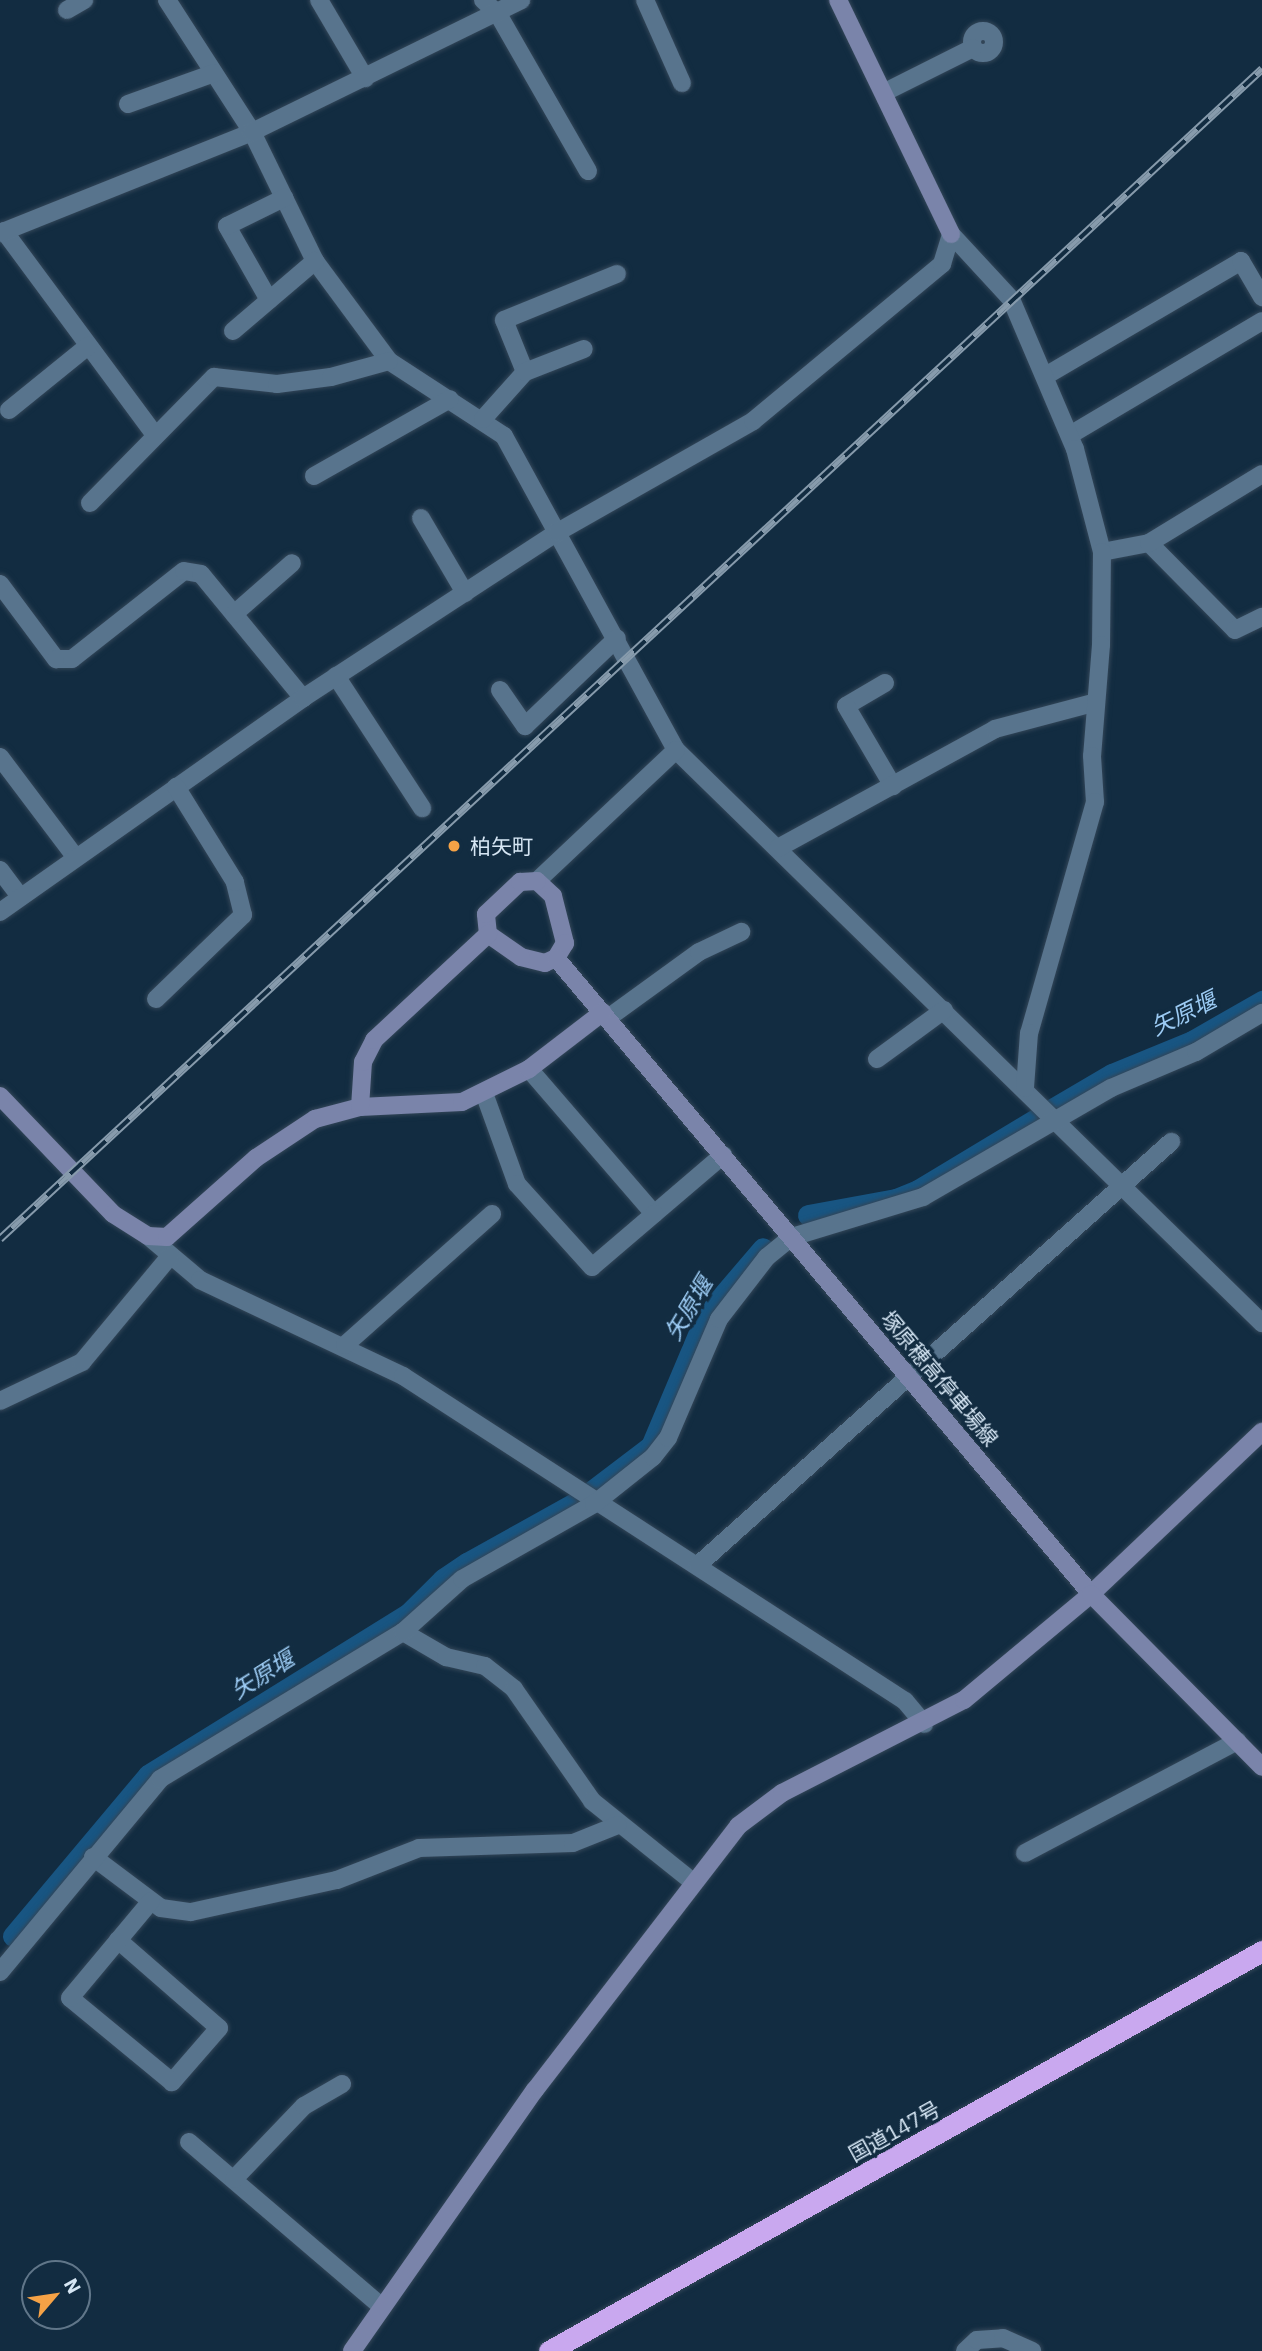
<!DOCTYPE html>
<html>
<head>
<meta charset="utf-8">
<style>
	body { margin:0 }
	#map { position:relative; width:1262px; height:2351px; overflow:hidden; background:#122c41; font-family:"IBM Plex Sans","Noto Sans JP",sans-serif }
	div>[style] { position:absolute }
	.canal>* { height:21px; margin:-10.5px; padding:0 10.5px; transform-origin:10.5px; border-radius:10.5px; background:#185582 }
	.roads { filter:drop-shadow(0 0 2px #334658) drop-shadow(0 0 2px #334658) }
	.street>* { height:18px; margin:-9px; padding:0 9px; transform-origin:9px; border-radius:9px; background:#58748d }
	.street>.ring { margin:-9px; padding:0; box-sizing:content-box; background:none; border:18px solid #58748d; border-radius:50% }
	.secondary>* { height:18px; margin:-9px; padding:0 9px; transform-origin:9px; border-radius:9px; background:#7a84aa }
	.highway>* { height:21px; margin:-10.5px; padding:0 10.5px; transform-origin:10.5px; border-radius:10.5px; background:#c9a8ef }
	.rail>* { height:8px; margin-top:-4px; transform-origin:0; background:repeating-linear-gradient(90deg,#122c41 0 16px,#879bac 0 32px); box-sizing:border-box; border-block:2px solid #879bac }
	.dots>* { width:19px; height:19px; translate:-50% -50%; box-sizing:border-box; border:4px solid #122c41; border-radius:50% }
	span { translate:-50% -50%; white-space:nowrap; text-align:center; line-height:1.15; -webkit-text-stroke:7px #122c41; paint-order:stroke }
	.poi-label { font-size:21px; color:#d6e6f4 }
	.left { translate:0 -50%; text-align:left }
	.street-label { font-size:21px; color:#d6e6f4 }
	.water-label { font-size:23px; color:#9ccbf4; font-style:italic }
	.north { position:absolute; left:21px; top:2260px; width:70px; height:70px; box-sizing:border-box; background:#122c41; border:2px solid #607689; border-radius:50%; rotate:61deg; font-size:19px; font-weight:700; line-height:28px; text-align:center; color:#d6e6f4 }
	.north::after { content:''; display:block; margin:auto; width:24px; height:32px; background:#f5a246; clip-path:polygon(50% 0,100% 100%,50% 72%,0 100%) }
</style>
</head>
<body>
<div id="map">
	<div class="canal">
		<i style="left:1052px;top:1109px;width:69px;rotate:-30.3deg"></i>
		<i style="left:1112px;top:1074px;width:87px;rotate:-22.4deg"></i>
		<i style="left:1192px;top:1041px;width:81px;rotate:-29.7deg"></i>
		<i style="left:808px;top:1215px;width:89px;rotate:-10.3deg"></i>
		<i style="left:896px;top:1199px;width:24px;rotate:-22deg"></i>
		<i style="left:918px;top:1190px;width:141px;rotate:-31.1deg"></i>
		<i style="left:589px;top:1493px;width:78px;rotate:-37.2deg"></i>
		<i style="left:651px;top:1446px;width:126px;rotate:-67.1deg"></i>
		<i style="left:700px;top:1330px;width:31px;rotate:-59deg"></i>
		<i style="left:716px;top:1303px;width:72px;rotate:-49.5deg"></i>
		<i style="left:13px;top:1936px;width:210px;rotate:-50deg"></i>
		<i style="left:148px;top:1775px;width:307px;rotate:-31.8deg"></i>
		<i style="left:409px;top:1613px;width:48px;rotate:-45deg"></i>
		<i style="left:443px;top:1579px;width:29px;rotate:-34deg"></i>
		<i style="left:467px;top:1563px;width:127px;rotate:-29.2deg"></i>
	</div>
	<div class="roads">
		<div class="street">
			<i style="left:167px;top:0;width:157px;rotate:57.2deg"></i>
			<i style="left:252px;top:132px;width:144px;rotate:64deg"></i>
			<i style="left:315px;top:261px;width:124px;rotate:53.5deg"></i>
			<i style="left:389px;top:361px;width:137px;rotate:33.1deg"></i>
			<i style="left:504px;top:436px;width:358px;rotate:61.3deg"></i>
			<i style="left:676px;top:750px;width:820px;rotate:44.36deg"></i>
			<i style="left:319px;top:0;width:91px;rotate:59.5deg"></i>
			<i style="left:483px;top:0;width:21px;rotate:43deg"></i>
			<i style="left:498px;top:14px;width:181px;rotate:60.2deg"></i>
			<i style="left:645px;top:0;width:91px;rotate:66deg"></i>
			<i style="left:67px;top:10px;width:20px;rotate:-30deg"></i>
			<i class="ring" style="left:972px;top:31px;width:4px;height:4px"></i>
			<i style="left:885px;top:92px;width:98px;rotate:-26.6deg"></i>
			<i style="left:128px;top:104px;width:91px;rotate:-19.8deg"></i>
			<i style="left:4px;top:231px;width:254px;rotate:53.5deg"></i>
			<i style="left:0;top:233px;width:271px;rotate:-21.8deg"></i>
			<i style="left:252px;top:132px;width:300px;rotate:-26.1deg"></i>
			<i style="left:269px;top:300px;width:85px;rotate:-119.6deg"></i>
			<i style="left:227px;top:226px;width:64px;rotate:-26.2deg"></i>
			<i style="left:233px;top:331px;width:108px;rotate:-40.5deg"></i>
			<i style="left:525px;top:372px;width:56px;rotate:-112deg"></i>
			<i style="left:504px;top:320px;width:122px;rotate:-22.2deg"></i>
			<i style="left:1047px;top:375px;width:225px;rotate:-30.4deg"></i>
			<i style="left:1241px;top:261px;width:42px;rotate:59.7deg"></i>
			<i style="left:9px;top:410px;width:102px;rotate:-39deg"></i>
			<i style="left:483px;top:419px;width:63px;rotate:-48.2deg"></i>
			<i style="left:525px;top:372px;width:63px;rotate:-21.3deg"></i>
			<i style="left:1070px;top:435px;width:223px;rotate:-30.7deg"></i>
			<i style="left:314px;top:476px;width:156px;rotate:-29.5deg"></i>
			<i style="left:90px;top:503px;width:177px;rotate:-45.5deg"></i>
			<i style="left:214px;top:377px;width:63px;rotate:6.3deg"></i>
			<i style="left:277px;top:384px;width:54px;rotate:-7.4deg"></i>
			<i style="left:331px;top:377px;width:60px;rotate:-15.4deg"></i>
			<i style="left:421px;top:518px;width:87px;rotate:59.6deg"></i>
			<i style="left:1149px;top:543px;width:122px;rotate:45.3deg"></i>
			<i style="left:1235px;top:630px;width:30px;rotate:-26deg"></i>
			<i style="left:1102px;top:552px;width:48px;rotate:-10.8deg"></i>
			<i style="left:1149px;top:543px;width:132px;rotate:-31.4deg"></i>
			<i style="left:0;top:584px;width:94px;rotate:53.3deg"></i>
			<i style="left:56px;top:659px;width:16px"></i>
			<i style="left:72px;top:659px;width:142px;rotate:-38.2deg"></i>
			<i style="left:184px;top:571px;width:17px;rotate:10deg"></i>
			<i style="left:201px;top:574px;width:161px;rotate:50.6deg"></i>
			<i style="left:234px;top:614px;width:77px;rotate:-41.3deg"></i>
			<i style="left:336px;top:676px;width:158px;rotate:56.9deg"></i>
			<i style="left:885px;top:683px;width:45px;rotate:149.5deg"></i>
			<i style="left:846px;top:706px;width:93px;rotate:59.6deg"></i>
			<i style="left:500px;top:690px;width:44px;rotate:55.2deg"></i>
			<i style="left:525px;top:726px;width:127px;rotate:-43.7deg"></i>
			<i style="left:0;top:757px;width:126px;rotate:53deg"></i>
			<i style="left:778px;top:848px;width:247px;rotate:-28.7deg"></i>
			<i style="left:995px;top:729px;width:101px;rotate:-14.9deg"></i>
			<i style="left:0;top:870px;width:34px;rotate:53deg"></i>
			<i style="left:537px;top:881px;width:191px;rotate:-43.3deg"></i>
			<i style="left:0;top:912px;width:371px;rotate:-35.2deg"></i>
			<i style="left:303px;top:698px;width:304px;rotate:-33.1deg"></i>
			<i style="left:558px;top:532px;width:224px;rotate:-29.6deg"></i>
			<i style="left:753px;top:421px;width:246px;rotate:-39.7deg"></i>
			<i style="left:942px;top:264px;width:31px;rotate:-73deg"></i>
			<i style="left:951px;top:234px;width:88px;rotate:47.3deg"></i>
			<i style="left:1011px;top:299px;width:163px;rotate:66.9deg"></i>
			<i style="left:1075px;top:449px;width:106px;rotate:75.3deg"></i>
			<i style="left:1102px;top:552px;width:93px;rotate:90.6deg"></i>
			<i style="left:1101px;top:645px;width:111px;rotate:94.6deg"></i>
			<i style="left:1092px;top:756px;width:46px;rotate:86.3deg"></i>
			<i style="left:1095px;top:802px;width:240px;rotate:105.9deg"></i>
			<i style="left:1029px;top:1033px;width:55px;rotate:94.2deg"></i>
			<i style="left:156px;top:999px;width:121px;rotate:-44deg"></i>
			<i style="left:243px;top:915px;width:34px;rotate:-104deg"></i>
			<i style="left:235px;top:882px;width:112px;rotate:-121.8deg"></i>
			<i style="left:608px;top:1018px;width:112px;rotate:-36deg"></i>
			<i style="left:699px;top:952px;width:47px;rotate:-25.5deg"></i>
			<i style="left:877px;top:1059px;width:83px;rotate:-36.2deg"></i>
			<i style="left:529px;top:1069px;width:191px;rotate:49.2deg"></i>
			<i style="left:654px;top:1214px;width:91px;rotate:-40.5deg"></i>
			<i style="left:484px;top:1093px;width:97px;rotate:70.1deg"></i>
			<i style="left:517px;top:1184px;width:112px;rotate:47.9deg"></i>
			<i style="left:592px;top:1267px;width:82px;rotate:-40.5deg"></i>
			<i style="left:148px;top:1236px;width:68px;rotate:40.2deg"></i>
			<i style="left:200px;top:1280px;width:225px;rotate:25.3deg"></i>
			<i style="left:403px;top:1376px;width:598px;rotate:32.92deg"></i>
			<i style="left:905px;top:1701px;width:30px;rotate:50deg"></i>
			<i style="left:345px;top:1345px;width:197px;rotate:-41.7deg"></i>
			<i style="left:0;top:1401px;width:91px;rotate:-25.4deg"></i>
			<i style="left:82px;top:1362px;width:138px;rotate:-50.3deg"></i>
			<i style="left:698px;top:1565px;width:635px;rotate:-41.81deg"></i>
			<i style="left:403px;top:1632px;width:50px;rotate:30.2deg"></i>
			<i style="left:446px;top:1657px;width:40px;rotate:13deg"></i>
			<i style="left:485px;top:1666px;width:37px;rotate:38deg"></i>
			<i style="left:514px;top:1689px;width:136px;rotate:55.1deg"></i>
			<i style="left:592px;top:1801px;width:128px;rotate:38.7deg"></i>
			<i style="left:1025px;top:1853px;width:240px;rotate:-27.8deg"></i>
			<i style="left:93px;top:1857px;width:85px;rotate:36.9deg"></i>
			<i style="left:161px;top:1908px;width:30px;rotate:8deg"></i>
			<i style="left:191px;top:1912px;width:149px;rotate:-12.4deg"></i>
			<i style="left:337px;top:1880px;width:88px;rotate:-21.3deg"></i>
			<i style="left:419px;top:1848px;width:154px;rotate:-1.9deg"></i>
			<i style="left:573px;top:1843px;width:48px;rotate:-21.8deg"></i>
			<i style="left:118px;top:1940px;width:134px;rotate:41.1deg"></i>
			<i style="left:219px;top:2028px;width:72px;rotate:131deg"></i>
			<i style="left:172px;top:2082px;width:132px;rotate:-140.5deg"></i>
			<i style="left:70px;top:1998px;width:126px;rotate:-50.1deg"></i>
			<i style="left:0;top:1972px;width:251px;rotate:-50.3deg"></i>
			<i style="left:160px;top:1779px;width:284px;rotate:-31.2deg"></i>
			<i style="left:403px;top:1632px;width:79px;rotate:-41.9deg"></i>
			<i style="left:462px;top:1579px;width:152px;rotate:-29.6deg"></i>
			<i style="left:594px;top:1504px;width:75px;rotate:-38.5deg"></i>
			<i style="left:653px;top:1457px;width:24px;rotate:-52deg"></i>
			<i style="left:668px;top:1438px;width:129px;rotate:-66.8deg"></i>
			<i style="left:719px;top:1319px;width:78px;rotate:-52.3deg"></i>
			<i style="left:767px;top:1257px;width:32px;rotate:-39deg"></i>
			<i style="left:792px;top:1237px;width:137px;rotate:-17deg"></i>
			<i style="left:923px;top:1197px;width:217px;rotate:-30.1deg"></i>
			<i style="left:1111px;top:1088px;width:92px;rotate:-23deg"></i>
			<i style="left:1196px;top:1052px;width:77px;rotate:-30.6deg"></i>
			<i style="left:189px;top:2142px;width:253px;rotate:40.5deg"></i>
			<i style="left:234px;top:2179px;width:101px;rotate:-46.2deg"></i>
			<i style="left:304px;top:2106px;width:44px;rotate:-30.1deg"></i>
			<i style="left:965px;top:2351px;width:16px;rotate:-43deg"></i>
			<i style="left:977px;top:2340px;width:26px;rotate:-4deg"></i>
			<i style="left:1003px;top:2338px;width:32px;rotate:24deg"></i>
		</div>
		<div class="secondary">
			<i style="left:838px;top:0;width:260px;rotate:64.2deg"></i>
			<i style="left:537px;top:881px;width:22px;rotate:43deg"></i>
			<i style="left:553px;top:896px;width:49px;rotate:75.7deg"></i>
			<i style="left:565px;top:943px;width:17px;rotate:121deg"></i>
			<i style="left:556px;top:958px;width:12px;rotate:156deg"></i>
			<i style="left:545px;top:963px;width:25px;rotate:-166deg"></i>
			<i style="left:521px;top:957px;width:40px;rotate:-145.1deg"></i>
			<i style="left:488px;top:934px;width:20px;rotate:-96deg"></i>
			<i style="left:486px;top:914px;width:47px;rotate:-43.3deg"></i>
			<i style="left:520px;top:882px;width:17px;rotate:-3deg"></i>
			<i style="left:556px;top:958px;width:831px;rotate:49.93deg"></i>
			<i style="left:1091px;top:1594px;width:236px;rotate:-43.5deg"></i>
			<i style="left:0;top:1096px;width:163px;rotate:46.2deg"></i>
			<i style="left:113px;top:1214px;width:41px;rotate:32.2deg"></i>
			<i style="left:148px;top:1236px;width:19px;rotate:3deg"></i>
			<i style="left:167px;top:1237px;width:119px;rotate:-41.6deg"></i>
			<i style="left:256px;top:1158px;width:71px;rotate:-33.5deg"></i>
			<i style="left:315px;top:1119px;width:47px;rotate:-14.9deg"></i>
			<i style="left:360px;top:1107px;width:102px;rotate:-2.8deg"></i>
			<i style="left:462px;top:1102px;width:75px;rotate:-26.2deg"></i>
			<i style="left:529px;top:1069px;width:93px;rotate:-37.6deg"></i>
			<i style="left:360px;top:1107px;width:45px;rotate:-86.2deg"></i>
			<i style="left:363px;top:1062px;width:25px;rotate:-63deg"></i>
			<i style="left:374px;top:1040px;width:156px;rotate:-42.9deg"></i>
			<i style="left:352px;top:2351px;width:319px;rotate:-55deg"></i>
			<i style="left:535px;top:2090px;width:333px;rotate:-52.4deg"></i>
			<i style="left:738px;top:1826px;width:55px;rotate:-36.9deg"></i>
			<i style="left:782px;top:1793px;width:204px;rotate:-27.1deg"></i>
			<i style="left:964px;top:1700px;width:165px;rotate:-39.8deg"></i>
			<i style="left:1091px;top:1594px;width:243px;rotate:45.3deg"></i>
		</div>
		<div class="highway">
			<i style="left:549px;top:2351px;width:818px;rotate:-29.29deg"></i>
		</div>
	</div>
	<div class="rail">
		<i style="left:0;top:1239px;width:1721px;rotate:-42.83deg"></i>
	</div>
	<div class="dots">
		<i style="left:454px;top:846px;background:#f5a246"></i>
	</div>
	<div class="poi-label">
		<span class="left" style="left:470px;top:846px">柏矢町</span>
	</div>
	<div class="street-label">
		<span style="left:940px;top:1378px;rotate:50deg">塚原穂高停車場線</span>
		<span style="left:894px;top:2131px;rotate:-29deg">国道147号</span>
	</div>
	<div class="water-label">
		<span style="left:1183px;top:1013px;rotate:-26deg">矢原堰</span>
		<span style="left:688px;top:1308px;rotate:-59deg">矢原堰</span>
		<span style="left:262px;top:1674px;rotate:-32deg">矢原堰</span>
	</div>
	<div class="north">N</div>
</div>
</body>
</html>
